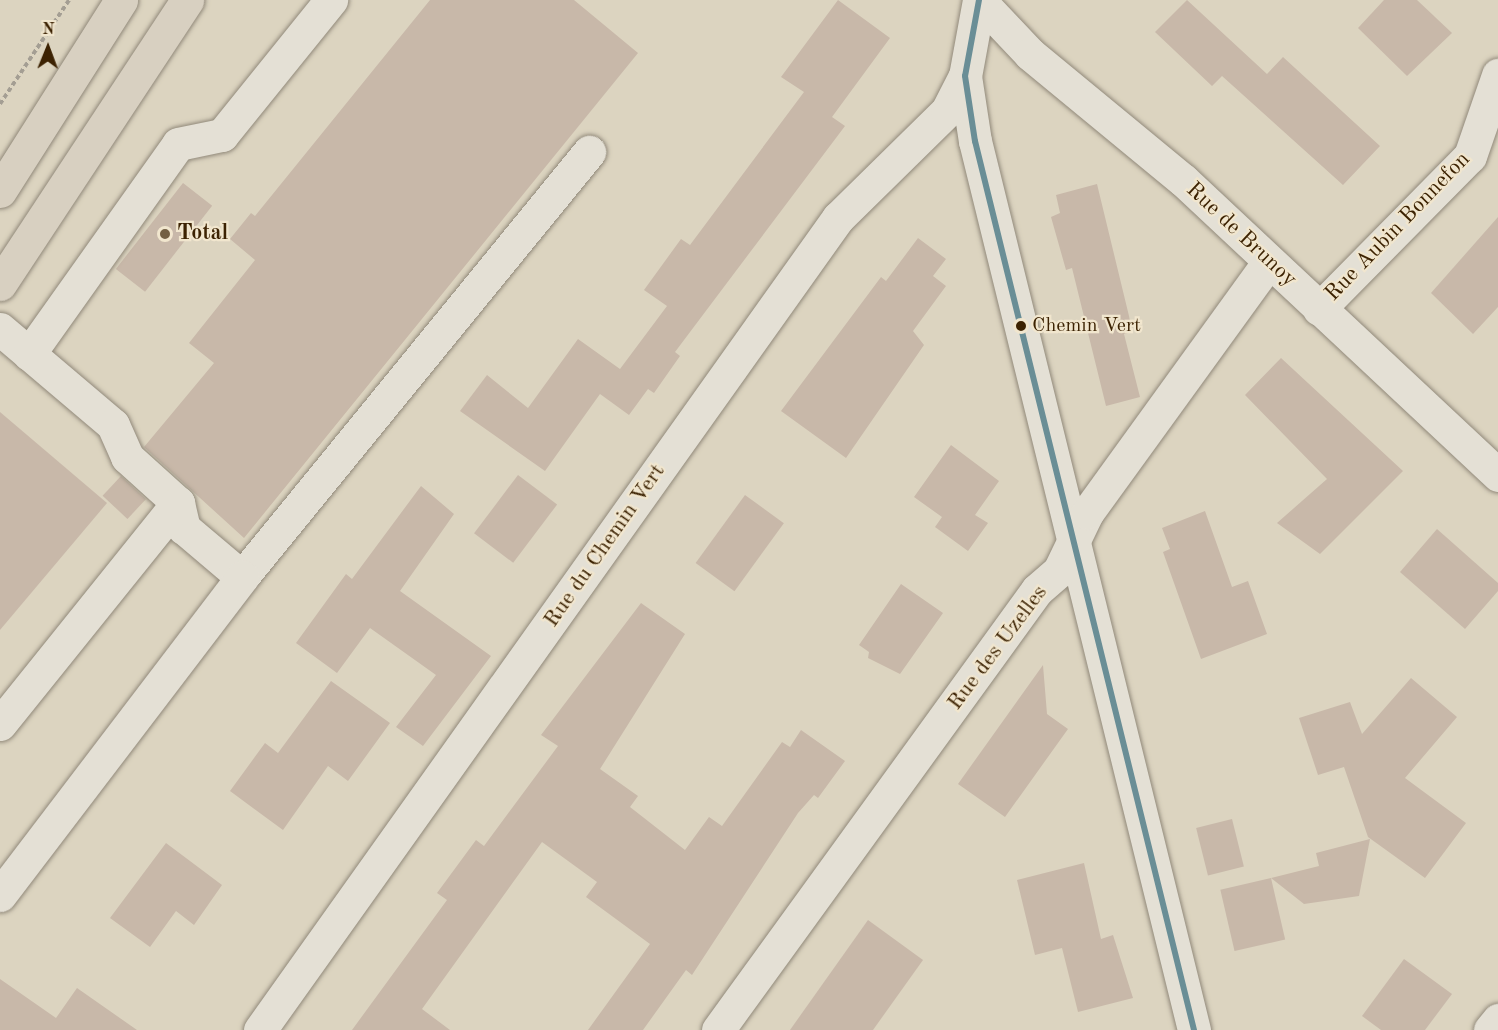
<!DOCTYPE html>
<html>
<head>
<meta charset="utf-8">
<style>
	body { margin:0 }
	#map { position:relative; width:1498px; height:1030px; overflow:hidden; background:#dcd4c0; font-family:"Old Standard TT",serif }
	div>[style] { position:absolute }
	.building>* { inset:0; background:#c8b8a9; transform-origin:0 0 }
	.path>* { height:4px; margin-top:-2px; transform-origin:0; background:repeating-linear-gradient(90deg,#a49e93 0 4.5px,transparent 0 7.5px) }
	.roads { filter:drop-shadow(0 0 2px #91897a) drop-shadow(0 0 2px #91897a) }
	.minor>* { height:33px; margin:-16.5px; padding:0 16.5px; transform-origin:16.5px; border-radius:16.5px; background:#e4e0d5 }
	.major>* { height:33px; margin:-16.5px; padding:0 16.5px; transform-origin:16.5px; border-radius:16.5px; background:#d8d0c1 }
	.bus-1>* { height:6px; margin:-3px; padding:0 3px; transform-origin:3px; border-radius:3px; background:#6a8e96 }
	.dots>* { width:16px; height:16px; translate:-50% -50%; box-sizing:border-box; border:3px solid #f1e6ce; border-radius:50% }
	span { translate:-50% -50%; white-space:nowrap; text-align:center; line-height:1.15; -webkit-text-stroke:4.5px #f1e6ce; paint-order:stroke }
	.bus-label { font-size:20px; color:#3c2202 }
	.left { translate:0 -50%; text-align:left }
	.street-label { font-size:22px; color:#3c2202 }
	.poi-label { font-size:22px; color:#3c2202; font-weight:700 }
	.north { position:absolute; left:18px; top:18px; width:60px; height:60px; -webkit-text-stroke:4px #f1e6ce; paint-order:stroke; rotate:1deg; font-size:16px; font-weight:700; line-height:24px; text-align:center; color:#3c2202 }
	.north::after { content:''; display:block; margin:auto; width:21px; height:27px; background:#3c2202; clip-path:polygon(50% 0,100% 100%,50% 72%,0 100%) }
</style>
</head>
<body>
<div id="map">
	<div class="building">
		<i style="clip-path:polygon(430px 0,574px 0,638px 53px,244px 538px,144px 447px,214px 363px,189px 343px,255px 260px,230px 239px,251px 213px,255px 216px)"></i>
		<i style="clip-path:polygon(838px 0,890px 38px,832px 117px,845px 126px,675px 352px,680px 356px,654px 393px,648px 389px,629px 415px,600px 394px,545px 471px,460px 411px,487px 375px,528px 408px,578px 339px,620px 369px,667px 306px,644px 290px,681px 239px,690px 245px,804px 92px,781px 77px)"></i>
		<i style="clip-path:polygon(1187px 0,1267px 74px,1283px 57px,1380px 146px,1343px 185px,1222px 76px,1212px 86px,1155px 32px)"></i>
		<i style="clip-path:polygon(1384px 0,1417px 0,1452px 33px,1407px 76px,1358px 28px)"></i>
		<i style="left:183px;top:183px;width:37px;height:109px;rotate:38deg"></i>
		<i style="clip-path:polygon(1097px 184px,1129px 316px,1132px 332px,1124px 334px,1140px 397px,1106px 406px,1072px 268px,1066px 270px,1051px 217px,1060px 213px,1056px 195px)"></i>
		<i style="clip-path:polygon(1498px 217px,1498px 307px,1473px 334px,1431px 293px)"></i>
		<i style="clip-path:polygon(918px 238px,946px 259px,933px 276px,946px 286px,913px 331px,924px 345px,846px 458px,781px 411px,881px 277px,886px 281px)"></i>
		<i style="clip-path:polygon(1281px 358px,1403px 471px,1320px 554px,1277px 523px,1327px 479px,1245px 395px)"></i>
		<i style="clip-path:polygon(0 412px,107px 503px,0 630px)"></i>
		<i style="clip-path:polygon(951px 445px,999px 481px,975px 515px,988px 523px,968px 551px,935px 527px,942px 517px,914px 497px)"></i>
		<i style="left:518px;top:475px;width:49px;height:73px;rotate:37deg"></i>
		<i style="left:121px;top:476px;width:34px;height:27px;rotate:43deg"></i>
		<i style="clip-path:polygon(421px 486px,454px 514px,400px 591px,491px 656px,423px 746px,396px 727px,436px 675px,370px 628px,337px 673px,296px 643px,346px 574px,352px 579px)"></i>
		<i style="left:745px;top:495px;width:48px;height:84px;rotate:36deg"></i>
		<i style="clip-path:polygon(1205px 511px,1232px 587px,1248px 581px,1267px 634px,1201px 659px,1163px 552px,1170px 549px,1162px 528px)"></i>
		<i style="clip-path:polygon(1437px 529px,1498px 583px,1498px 591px,1465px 629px,1400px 572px)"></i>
		<i style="clip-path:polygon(901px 584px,943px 613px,900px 674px,868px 658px,869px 652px,859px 645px)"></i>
		<i style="clip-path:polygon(641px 603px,685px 634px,600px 769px,638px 796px,630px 807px,685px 850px,709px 817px,722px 826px,782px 742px,790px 747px,801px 730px,845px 761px,818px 798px,814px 795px,798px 813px,692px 975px,686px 970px,643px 1030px,588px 1030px,650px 944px,586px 897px,597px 882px,542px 842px,422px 1009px,450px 1030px,352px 1030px,447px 900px,437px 893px,476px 840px,484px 846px,558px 746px,541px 735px)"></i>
		<i style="clip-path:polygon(1043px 665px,1047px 714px,1068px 729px,1005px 817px,958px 784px)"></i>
		<i style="clip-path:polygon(1411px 678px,1457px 717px,1405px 778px,1466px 823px,1425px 878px,1368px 837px,1344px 767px,1318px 775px,1299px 718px,1350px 702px,1362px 734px)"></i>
		<i style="clip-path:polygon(331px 681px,390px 723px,348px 781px,328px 766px,283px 830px,230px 791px,265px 743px,278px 753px)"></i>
		<i style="left:1232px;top:819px;width:49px;height:37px;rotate:76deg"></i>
		<i style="clip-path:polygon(1370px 839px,1359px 896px,1304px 904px,1271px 878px,1319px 866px,1316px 853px)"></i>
		<i style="clip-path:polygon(166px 843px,222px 885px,194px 925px,176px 911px,150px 947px,110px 918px)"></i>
		<i style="clip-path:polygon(1084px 863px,1101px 939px,1113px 935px,1133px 998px,1078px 1012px,1062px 948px,1035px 955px,1017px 880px)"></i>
		<i style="left:1271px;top:878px;width:63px;height:52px;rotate:77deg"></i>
		<i style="clip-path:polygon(868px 920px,923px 960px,873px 1030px,790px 1030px)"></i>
		<i style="clip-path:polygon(1404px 959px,1452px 994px,1425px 1030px,1381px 1030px,1362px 1016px)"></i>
		<i style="clip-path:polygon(0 979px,56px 1018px,77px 988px,137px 1030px,0 1030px)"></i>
	</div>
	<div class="path">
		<i style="left:0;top:104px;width:125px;rotate:-56.4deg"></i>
	</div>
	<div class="roads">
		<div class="minor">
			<i style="left:979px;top:0;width:77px;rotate:100.4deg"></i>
			<i style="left:965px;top:76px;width:66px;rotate:81.3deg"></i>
			<i style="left:975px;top:141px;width:916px;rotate:76.16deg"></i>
			<i style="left:979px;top:0;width:74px;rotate:46.6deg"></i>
			<i style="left:1030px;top:54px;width:198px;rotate:39.5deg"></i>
			<i style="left:1183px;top:180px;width:432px;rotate:43.1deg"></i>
			<i style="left:1319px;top:309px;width:215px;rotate:-45.4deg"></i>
			<i style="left:1470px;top:156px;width:86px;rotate:-70.9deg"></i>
			<i style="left:0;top:329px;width:148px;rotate:40.3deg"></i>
			<i style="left:113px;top:425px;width:35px;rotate:66deg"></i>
			<i style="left:127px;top:457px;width:69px;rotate:42deg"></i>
			<i style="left:178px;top:503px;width:26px;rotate:77deg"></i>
			<i style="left:184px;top:528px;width:76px;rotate:40.2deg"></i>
			<i style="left:242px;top:577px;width:549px;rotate:-50.77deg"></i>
			<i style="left:29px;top:354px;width:257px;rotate:-54.6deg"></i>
			<i style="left:178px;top:144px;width:45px;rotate:-11.6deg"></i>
			<i style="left:222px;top:135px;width:174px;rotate:-51.1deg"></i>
			<i style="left:0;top:724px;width:284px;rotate:-51.2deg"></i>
			<i style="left:0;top:895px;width:400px;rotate:-52.7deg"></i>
			<i style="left:260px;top:1030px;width:997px;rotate:-54.56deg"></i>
			<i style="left:838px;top:218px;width:153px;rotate:-44.5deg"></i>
			<i style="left:947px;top:111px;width:39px;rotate:-63deg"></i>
			<i style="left:718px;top:1030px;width:543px;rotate:-54.06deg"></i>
			<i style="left:1037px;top:590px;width:29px;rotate:-41deg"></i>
			<i style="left:1059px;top:571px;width:64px;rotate:-64.2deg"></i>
			<i style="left:1087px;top:513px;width:310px;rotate:-54.1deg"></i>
			<i style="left:1490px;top:1030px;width:13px;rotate:-51deg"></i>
		</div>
		<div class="major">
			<i style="left:0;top:191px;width:226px;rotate:-57.6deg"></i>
			<i style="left:0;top:284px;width:340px;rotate:-56.6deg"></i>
		</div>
	</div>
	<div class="bus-1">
		<i style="left:979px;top:0;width:77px;rotate:100.4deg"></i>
		<i style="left:965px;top:76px;width:66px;rotate:81.3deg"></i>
		<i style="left:975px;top:141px;width:916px;rotate:76.16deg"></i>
	</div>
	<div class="dots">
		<i style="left:165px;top:234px;background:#746044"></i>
		<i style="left:1021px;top:326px;background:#3c2202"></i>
	</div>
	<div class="bus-label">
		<span class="left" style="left:1032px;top:326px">Chemin Vert</span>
	</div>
	<div class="street-label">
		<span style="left:1398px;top:227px;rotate:-46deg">Rue Aubin Bonnefon</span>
		<span style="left:1241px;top:235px;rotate:43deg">Rue de Brunoy</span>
		<span style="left:605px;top:546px;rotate:-55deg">Rue du Chemin Vert</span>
		<span style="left:998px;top:648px;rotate:-53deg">Rue des Uzelles</span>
	</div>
	<div class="poi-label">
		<span class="left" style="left:177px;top:234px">Total</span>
	</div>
	<div class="north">N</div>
</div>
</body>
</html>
